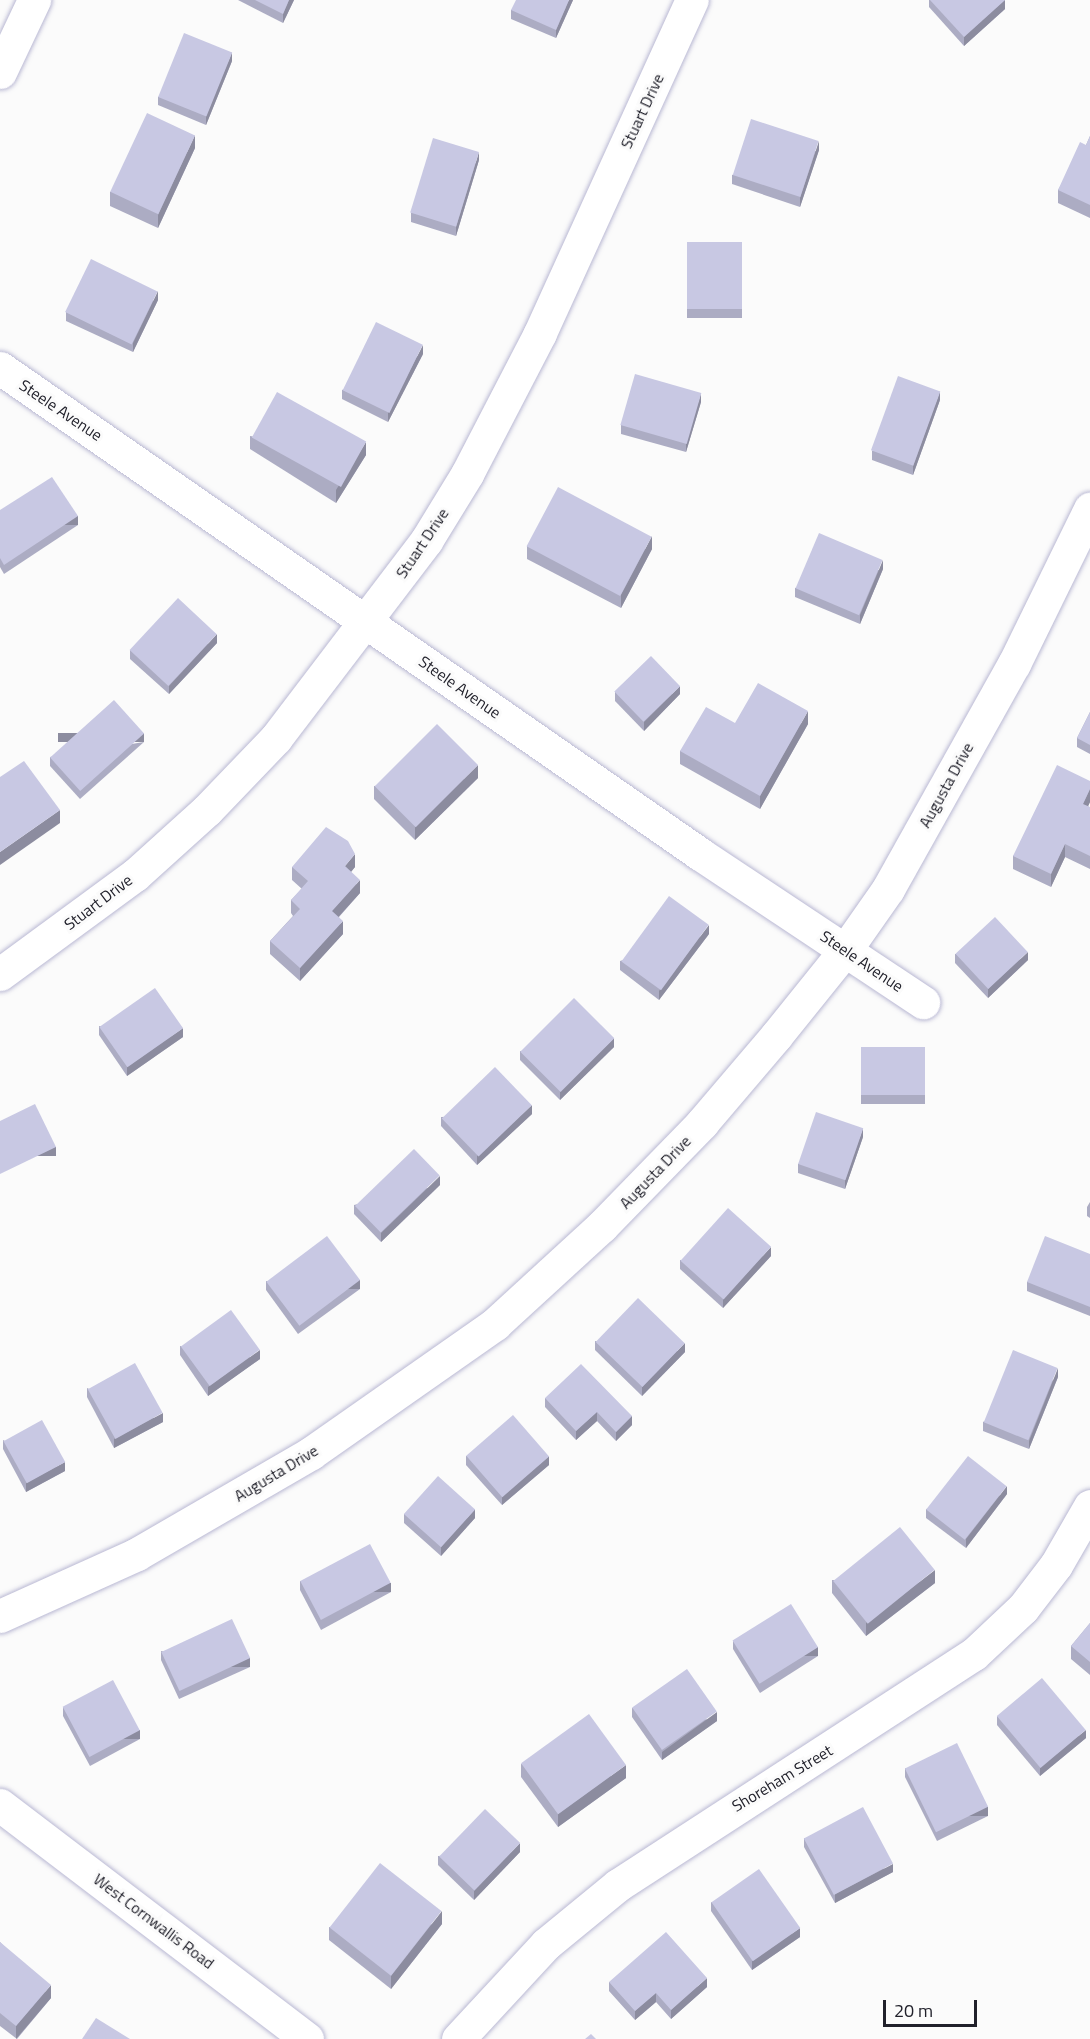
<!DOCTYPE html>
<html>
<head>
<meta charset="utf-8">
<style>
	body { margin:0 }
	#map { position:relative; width:1090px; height:2039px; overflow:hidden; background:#fbfbfb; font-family:"Titillium Web",sans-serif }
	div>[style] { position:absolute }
	.roads { filter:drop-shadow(0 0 2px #b9b8d3) drop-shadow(0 0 2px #b9b8d3) }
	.street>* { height:33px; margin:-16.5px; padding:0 16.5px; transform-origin:16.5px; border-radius:16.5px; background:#fff }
	.secondary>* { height:33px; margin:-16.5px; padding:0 16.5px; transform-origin:16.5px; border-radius:16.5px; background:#fff }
	.wall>* { inset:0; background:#acacc3; transform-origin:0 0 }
	.shaded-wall>* { inset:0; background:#8c8c9f; transform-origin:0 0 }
	.building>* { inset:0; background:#c8c8e3; transform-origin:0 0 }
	span { translate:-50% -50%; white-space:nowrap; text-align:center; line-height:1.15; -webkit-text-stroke:6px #fbfbfb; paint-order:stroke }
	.street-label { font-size:16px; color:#21212b }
	.scale { position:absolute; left:883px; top:2000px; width:94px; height:27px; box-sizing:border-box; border:3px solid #21212b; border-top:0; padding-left:8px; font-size:18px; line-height:21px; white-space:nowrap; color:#21212b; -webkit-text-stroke:4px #fbfbfb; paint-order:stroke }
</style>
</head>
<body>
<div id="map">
	<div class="roads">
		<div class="street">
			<i style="left:0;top:368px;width:852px;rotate:34.77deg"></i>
			<i style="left:700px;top:854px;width:268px;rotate:33.6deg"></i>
			<i style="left:0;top:974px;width:167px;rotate:-36.3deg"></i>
			<i style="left:135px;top:875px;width:97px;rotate:-42.1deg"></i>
			<i style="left:207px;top:810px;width:100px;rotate:-46.2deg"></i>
			<i style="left:276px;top:738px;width:248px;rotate:-52.7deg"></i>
			<i style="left:426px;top:541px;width:79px;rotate:-58.5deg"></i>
			<i style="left:467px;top:474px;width:159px;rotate:-62.6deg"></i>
			<i style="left:540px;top:333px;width:366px;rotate:-65.5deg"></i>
			<i style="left:0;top:1616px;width:150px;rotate:-24.3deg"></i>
			<i style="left:137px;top:1554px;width:201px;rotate:-30.1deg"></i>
			<i style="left:311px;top:1453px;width:225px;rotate:-35deg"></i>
			<i style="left:495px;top:1324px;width:145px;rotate:-42.5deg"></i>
			<i style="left:602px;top:1226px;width:144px;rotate:-45.8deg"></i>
			<i style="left:702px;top:1123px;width:114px;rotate:-49.6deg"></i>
			<i style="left:776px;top:1036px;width:112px;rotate:-51.2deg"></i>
			<i style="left:846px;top:949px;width:73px;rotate:-55deg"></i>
			<i style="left:888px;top:889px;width:258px;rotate:-60.8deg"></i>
			<i style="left:1014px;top:664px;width:173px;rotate:-63.9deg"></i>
			<i style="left:458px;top:2039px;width:129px;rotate:-47.2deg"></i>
			<i style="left:546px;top:1944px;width:93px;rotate:-39.3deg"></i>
			<i style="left:618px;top:1885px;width:424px;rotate:-33deg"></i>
			<i style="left:974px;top:1654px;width:67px;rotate:-43.2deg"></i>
			<i style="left:1023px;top:1608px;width:54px;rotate:-52.5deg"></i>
			<i style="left:1056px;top:1565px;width:68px;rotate:-60deg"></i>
		</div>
		<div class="secondary">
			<i style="left:0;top:72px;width:80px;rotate:-64.7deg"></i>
			<i style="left:0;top:1805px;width:386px;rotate:37.3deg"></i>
		</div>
	</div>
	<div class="wall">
		<i style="clip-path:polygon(238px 0,294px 0,283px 23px)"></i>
		<i style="clip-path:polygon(573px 0,556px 38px,511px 19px,511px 10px)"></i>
		<i style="clip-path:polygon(929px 0,1005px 0,1005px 9px,964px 46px,929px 7px)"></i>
		<i style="clip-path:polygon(232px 61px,206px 125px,158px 105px,158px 97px)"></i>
		<i style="clip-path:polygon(1090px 136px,1090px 218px,1058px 203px,1058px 190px,1086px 145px)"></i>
		<i style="clip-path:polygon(195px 148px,158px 228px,110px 206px,110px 192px)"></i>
		<i style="clip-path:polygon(819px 150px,800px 207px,732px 184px,732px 175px)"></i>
		<i style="clip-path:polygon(479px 160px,456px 236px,411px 222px,411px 213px)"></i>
		<i style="left:687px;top:242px;width:55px;height:76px"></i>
		<i style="clip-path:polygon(158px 300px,133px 352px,66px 321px,66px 312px)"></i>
		<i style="clip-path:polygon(423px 354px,388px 422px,342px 399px,342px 390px)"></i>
		<i style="clip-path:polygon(940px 400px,913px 475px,872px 460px,872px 451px)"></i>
		<i style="clip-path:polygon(701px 402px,686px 452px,621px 434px,621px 425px)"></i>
		<i style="clip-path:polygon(250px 436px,366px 455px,336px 503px,250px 449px)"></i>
		<i style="clip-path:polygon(0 510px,78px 525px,4px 574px,0 567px)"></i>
		<i style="clip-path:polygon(527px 546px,652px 549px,621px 608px,527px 559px)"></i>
		<i style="clip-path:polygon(883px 569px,860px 624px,795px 597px,795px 588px)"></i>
		<i style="clip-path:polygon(217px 643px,169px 694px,130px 659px,130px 650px)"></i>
		<i style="clip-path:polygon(615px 692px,680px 694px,644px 731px,615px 701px)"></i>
		<i style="clip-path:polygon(1090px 712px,1090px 754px,1077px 747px,1077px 738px)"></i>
		<i style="clip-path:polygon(735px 723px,808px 724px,760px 809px,680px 764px,680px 751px)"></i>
		<i style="clip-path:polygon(144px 742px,80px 799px,50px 766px,50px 757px)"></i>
		<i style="clip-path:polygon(478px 778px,415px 840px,374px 799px,374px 786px)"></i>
		<i style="clip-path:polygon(1090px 781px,1090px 802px,1088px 806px,1090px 808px,1090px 869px,1065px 857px,1051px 887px,1013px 869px,1013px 856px)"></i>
		<i style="clip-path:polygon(292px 867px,355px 867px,351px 872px,360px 893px,339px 917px,343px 934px,300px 981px,270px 954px,270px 941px,293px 916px,291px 913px,291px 900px,302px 889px,292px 880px)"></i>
		<i style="clip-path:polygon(709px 934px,659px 1000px,620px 970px,620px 961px)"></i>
		<i style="clip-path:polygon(955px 954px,1028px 960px,988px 998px,955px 963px)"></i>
		<i style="clip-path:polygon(99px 1026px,183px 1037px,127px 1076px,99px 1035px)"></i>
		<i style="clip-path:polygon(614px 1047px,560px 1100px,520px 1060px,520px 1051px)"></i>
		<i style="left:861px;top:1047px;width:64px;height:57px"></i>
		<i style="clip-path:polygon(532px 1114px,477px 1165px,441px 1126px,441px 1117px)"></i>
		<i style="clip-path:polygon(863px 1137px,845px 1189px,798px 1173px,798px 1164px)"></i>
		<i style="clip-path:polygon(440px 1185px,381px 1242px,354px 1214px,354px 1205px)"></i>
		<i style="clip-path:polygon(1090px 1202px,1090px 1218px,1087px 1216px,1087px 1207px)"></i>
		<i style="clip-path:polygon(1090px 1254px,1090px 1316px,1027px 1291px,1027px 1282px)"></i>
		<i style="clip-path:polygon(771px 1256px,723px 1308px,680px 1269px,680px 1260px)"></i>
		<i style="clip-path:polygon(266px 1281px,360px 1289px,298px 1334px,266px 1290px)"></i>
		<i style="clip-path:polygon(595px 1341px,685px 1352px,642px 1396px,595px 1350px)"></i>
		<i style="clip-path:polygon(180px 1346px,260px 1359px,208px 1396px,180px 1355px)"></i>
		<i style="clip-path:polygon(1058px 1377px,1029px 1449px,983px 1431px,983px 1422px)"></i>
		<i style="clip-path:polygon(87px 1388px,163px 1422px,114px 1448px,87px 1397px)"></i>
		<i style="clip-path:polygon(545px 1398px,632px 1416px,632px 1425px,616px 1441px,597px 1421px,576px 1440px,545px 1407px)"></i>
		<i style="clip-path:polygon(3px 1440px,65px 1471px,26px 1492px,3px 1449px)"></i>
		<i style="clip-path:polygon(466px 1456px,549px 1465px,502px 1505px,466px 1465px)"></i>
		<i style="clip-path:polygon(1007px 1494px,966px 1548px,926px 1518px,926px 1509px)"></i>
		<i style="clip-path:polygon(404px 1514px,475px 1518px,441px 1556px,404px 1523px)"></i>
		<i style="clip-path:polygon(832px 1580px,935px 1583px,866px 1636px,832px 1593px)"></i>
		<i style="clip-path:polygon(300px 1581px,391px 1592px,321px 1630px,300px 1590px)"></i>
		<i style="clip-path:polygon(1090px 1623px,1090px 1675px,1071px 1659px,1071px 1646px)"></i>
		<i style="clip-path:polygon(733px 1641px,818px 1656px,760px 1693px,733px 1649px)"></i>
		<i style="clip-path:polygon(161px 1651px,250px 1667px,179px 1699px,161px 1660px)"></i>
		<i style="clip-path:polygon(63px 1707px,140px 1739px,90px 1766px,63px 1716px)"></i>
		<i style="clip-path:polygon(632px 1708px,717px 1721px,662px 1760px,632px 1717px)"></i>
		<i style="clip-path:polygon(997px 1716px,1086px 1738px,1040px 1776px,997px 1725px)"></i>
		<i style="clip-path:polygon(521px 1764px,626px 1778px,558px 1827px,521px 1777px)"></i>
		<i style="clip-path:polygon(905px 1768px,988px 1816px,937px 1841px,905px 1777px)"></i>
		<i style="clip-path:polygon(804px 1838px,893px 1872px,835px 1903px,804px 1847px)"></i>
		<i style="clip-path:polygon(520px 1852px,474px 1900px,438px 1865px,438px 1856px)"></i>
		<i style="clip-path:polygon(711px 1902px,800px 1937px,752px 1970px,711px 1911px)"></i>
		<i style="clip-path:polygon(442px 1924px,391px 1989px,329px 1940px,329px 1927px)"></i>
		<i style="clip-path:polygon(0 1942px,51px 1998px,17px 2039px,0 2026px)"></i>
		<i style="clip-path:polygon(609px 1982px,707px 1987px,671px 2019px,656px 2002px,635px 2020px,609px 1991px)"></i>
	</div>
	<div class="shaded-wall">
		<i style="clip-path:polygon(289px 0,294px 0,283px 23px,283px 14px)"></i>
		<i style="clip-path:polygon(569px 0,573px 0,556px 38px,556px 30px)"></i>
		<i style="clip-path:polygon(1005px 0,1005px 9px,964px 46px,964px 37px)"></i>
		<i style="clip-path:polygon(232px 52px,232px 61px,206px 125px,206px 116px)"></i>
		<i style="clip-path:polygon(195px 135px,195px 148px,158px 228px,158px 215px)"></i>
		<i style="clip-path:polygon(819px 141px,819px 150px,800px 207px,800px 198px)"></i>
		<i style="clip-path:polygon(479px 152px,479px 160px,456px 236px,456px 227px)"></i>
		<i style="clip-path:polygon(158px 291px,158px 300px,133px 352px,133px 343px)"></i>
		<i style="clip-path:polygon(423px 345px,423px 354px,388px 422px,388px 413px)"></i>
		<i style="clip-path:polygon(940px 391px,940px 400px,913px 475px,913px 466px)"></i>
		<i style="clip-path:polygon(701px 393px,701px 402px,686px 452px,686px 443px)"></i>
		<i style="clip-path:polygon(366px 442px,366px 455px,336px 503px,336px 490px)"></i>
		<i style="left:78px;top:516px;width:9px;height:89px;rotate:90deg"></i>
		<i style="clip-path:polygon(652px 536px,652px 549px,621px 608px,621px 595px)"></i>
		<i style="clip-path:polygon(883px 560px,883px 569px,860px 624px,860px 615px)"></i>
		<i style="clip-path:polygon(217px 634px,217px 643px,169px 694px,169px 686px)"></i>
		<i style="clip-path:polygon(680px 686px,680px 694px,644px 731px,644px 722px)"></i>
		<i style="clip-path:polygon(808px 711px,808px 724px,760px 809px,760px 796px)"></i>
		<i style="left:144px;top:733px;width:9px;height:86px;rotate:90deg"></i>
		<i style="clip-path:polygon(478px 765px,478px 778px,415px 840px,415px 827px)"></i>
		<i style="clip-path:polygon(1090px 789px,1090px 802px,1083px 817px,1083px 804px)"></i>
		<i style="clip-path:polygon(60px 810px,60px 823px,0 865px,0 852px)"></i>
		<i style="clip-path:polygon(1065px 844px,1065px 857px,1051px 887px,1051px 874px)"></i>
		<i style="clip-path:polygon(355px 854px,355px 867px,345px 879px,345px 866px)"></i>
		<i style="clip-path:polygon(360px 880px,360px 893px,332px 924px,332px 911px)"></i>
		<i style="clip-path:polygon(343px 921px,343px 934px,300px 981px,300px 968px)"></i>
		<i style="clip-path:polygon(709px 925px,709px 934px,659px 1000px,659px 991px)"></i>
		<i style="clip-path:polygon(1028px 952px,1028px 960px,988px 998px,988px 989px)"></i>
		<i style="clip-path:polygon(183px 1028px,183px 1037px,127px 1076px,127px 1067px)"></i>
		<i style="clip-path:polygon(614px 1038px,614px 1047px,560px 1100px,560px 1091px)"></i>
		<i style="clip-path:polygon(532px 1105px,532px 1114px,477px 1165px,477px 1156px)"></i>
		<i style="clip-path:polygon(863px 1128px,863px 1137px,845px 1189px,845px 1180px)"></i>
		<i style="left:56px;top:1147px;width:9px;height:62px;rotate:90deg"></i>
		<i style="clip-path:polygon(440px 1176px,440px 1185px,381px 1242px,381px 1233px)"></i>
		<i style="clip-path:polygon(771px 1247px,771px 1256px,723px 1308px,723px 1299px)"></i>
		<i style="left:360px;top:1280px;width:9px;height:77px;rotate:90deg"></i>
		<i style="clip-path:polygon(685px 1343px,685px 1352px,642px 1396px,642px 1387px)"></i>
		<i style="clip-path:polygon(260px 1350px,260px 1359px,208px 1396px,208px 1387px)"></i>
		<i style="clip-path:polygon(1058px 1368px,1058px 1377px,1029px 1449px,1029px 1441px)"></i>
		<i style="clip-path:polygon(597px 1412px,597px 1421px,576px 1440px,576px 1431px)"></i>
		<i style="clip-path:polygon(163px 1413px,163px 1422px,114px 1448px,114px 1439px)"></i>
		<i style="clip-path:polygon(632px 1416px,632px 1425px,616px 1441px,616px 1432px)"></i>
		<i style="clip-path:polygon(549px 1456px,549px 1465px,502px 1505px,502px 1496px)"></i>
		<i style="clip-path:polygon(65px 1462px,65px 1471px,26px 1492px,26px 1483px)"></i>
		<i style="clip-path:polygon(1007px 1486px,1007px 1494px,966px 1548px,966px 1539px)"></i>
		<i style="clip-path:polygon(475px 1509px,475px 1518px,441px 1556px,441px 1547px)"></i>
		<i style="clip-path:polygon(935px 1570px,935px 1583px,866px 1636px,866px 1623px)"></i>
		<i style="left:391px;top:1583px;width:9px;height:80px;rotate:90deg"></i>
		<i style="left:818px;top:1647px;width:9px;height:69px;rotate:90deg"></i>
		<i style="left:250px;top:1658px;width:9px;height:78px;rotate:90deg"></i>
		<i style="clip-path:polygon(717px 1712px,717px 1721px,662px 1760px,662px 1752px)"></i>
		<i style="left:140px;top:1730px;width:9px;height:57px;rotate:90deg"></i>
		<i style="clip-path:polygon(1086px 1730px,1086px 1738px,1040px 1776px,1040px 1767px)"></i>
		<i style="clip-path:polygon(626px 1765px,626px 1778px,558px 1827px,558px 1814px)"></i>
		<i style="left:988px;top:1807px;width:9px;height:57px;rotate:90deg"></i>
		<i style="clip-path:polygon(520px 1843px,520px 1852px,474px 1900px,474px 1891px)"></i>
		<i style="clip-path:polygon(893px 1864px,893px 1872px,835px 1903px,835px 1894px)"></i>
		<i style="clip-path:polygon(442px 1911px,442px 1924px,391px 1989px,391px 1976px)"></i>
		<i style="clip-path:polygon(800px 1928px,800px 1937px,752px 1970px,752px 1961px)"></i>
		<i style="clip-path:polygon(707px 1978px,707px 1987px,671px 2019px,671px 2010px)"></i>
		<i style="clip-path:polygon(51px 1985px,51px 1998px,16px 2039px,16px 2026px)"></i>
		<i style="clip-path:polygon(656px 1993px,656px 2002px,635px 2020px,635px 2011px)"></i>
	</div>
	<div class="building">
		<i style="clip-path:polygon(255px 0,289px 0,283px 14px)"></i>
		<i style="clip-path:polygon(516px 0,569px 0,556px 30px,511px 10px)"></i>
		<i style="clip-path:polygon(930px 0,1005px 0,964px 37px)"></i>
		<i style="left:184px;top:33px;width:52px;height:69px;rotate:22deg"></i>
		<i style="left:147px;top:113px;width:53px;height:87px;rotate:25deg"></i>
		<i style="left:751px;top:119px;width:71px;height:59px;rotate:18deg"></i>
		<i style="clip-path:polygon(1090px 136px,1090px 205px,1058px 190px,1080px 142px,1086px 145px)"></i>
		<i style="left:433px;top:138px;width:48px;height:78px;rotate:17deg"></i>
		<i style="left:687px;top:242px;width:55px;height:67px"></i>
		<i style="left:91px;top:259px;width:74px;height:59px;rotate:26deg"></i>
		<i style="left:376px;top:322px;width:52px;height:76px;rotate:26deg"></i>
		<i style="left:635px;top:374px;width:69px;height:53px;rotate:16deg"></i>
		<i style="left:898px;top:376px;width:45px;height:79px;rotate:20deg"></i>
		<i style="left:277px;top:392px;width:102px;height:52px;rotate:29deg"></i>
		<i style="clip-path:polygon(52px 477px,78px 516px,4px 565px,0 558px,0 510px)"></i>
		<i style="left:558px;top:487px;width:106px;height:67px;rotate:28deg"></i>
		<i style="left:819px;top:533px;width:69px;height:60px;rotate:23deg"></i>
		<i style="left:178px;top:598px;width:53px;height:71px;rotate:43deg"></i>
		<i style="left:651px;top:656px;width:42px;height:51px;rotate:46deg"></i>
		<i style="clip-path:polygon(758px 683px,808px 711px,760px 796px,680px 751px,706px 707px,735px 723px)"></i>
		<i style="left:114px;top:700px;width:45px;height:86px;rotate:48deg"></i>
		<i style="clip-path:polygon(1090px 712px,1090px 745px,1077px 738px)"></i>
		<i style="left:437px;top:724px;width:58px;height:88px;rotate:45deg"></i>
		<i style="clip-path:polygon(24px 761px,60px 810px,0 852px,0 777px)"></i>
		<i style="clip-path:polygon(1057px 765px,1090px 781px,1090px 789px,1083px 804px,1090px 807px,1090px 856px,1065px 844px,1051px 874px,1013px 856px)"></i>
		<i style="clip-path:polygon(326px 827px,348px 841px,355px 854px,345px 866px,360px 880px,332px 911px,343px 921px,300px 968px,270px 941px,300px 909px,291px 900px,308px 881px,292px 867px)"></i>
		<i style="left:669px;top:896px;width:49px;height:81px;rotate:36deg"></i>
		<i style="left:995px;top:917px;width:48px;height:54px;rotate:47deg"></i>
		<i style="left:155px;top:988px;width:49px;height:68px;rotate:55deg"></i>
		<i style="left:574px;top:998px;width:57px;height:76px;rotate:45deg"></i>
		<i style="left:861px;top:1047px;width:64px;height:48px"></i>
		<i style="left:495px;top:1067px;width:53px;height:74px;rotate:46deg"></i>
		<i style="clip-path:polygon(35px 1104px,56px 1147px,0 1174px,0 1121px)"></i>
		<i style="left:816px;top:1112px;width:50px;height:55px;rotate:19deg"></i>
		<i style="left:414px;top:1149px;width:37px;height:82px;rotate:46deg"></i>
		<i style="left:728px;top:1208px;width:58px;height:71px;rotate:42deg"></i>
		<i style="left:327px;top:1236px;width:55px;height:76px;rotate:53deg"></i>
		<i style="clip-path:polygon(1045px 1236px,1090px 1254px,1090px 1307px,1027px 1282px)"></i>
		<i style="left:638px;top:1298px;width:65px;height:61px;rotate:44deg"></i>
		<i style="left:231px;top:1310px;width:49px;height:62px;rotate:54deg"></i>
		<i style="left:1013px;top:1350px;width:48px;height:78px;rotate:22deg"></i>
		<i style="left:135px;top:1363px;width:57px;height:54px;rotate:61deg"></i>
		<i style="clip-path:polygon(581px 1364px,632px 1416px,616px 1432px,597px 1412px,576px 1431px,545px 1398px)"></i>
		<i style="left:513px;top:1415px;width:55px;height:62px;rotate:49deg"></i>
		<i style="left:42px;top:1420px;width:48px;height:44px;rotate:61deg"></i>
		<i style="left:968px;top:1456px;width:49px;height:68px;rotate:38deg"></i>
		<i style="left:438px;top:1476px;width:50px;height:51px;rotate:42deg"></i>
		<i style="left:900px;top:1527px;width:55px;height:86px;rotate:51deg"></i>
		<i style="left:370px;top:1544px;width:44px;height:79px;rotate:62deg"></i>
		<i style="left:791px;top:1604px;width:51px;height:69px;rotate:58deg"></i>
		<i style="left:232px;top:1619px;width:43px;height:78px;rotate:65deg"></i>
		<i style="clip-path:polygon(1090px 1623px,1090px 1662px,1071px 1646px)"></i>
		<i style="left:687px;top:1669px;width:52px;height:67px;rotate:55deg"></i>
		<i style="left:1042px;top:1678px;width:68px;height:59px;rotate:50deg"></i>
		<i style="left:113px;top:1680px;width:57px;height:57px;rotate:62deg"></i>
		<i style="left:589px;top:1714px;width:63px;height:84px;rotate:54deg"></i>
		<i style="left:957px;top:1743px;width:71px;height:58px;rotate:64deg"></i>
		<i style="left:863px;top:1807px;width:64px;height:67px;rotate:62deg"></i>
		<i style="left:485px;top:1809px;width:49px;height:66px;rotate:44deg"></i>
		<i style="left:380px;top:1863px;width:78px;height:82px;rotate:38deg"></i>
		<i style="left:759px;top:1869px;width:72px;height:58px;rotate:55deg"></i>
		<i style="clip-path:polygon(666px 1932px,707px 1978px,671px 2010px,656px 1993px,635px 2011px,609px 1982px)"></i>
		<i style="clip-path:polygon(0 1942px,51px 1985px,16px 2026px,0 2013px)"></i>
		<i style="clip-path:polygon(96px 2018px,130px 2039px,82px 2039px)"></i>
		<i style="clip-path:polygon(591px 2034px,596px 2039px,585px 2039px)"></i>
	</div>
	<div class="street-label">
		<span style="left:642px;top:111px;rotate:-65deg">Stuart Drive</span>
		<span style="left:61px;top:410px;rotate:34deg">Steele Avenue</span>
		<span style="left:422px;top:543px;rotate:-56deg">Stuart Drive</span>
		<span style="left:460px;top:687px;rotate:35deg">Steele Avenue</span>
		<span style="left:946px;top:785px;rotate:-61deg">Augusta Drive</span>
		<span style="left:98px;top:902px;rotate:-37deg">Stuart Drive</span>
		<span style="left:862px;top:961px;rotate:34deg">Steele Avenue</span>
		<span style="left:655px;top:1172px;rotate:-46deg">Augusta Drive</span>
		<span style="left:276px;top:1473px;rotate:-31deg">Augusta Drive</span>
		<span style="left:782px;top:1778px;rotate:-31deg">Shoreham Street</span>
		<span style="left:154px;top:1921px;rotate:37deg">West Cornwallis Road</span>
	</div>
	<div class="scale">20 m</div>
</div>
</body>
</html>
